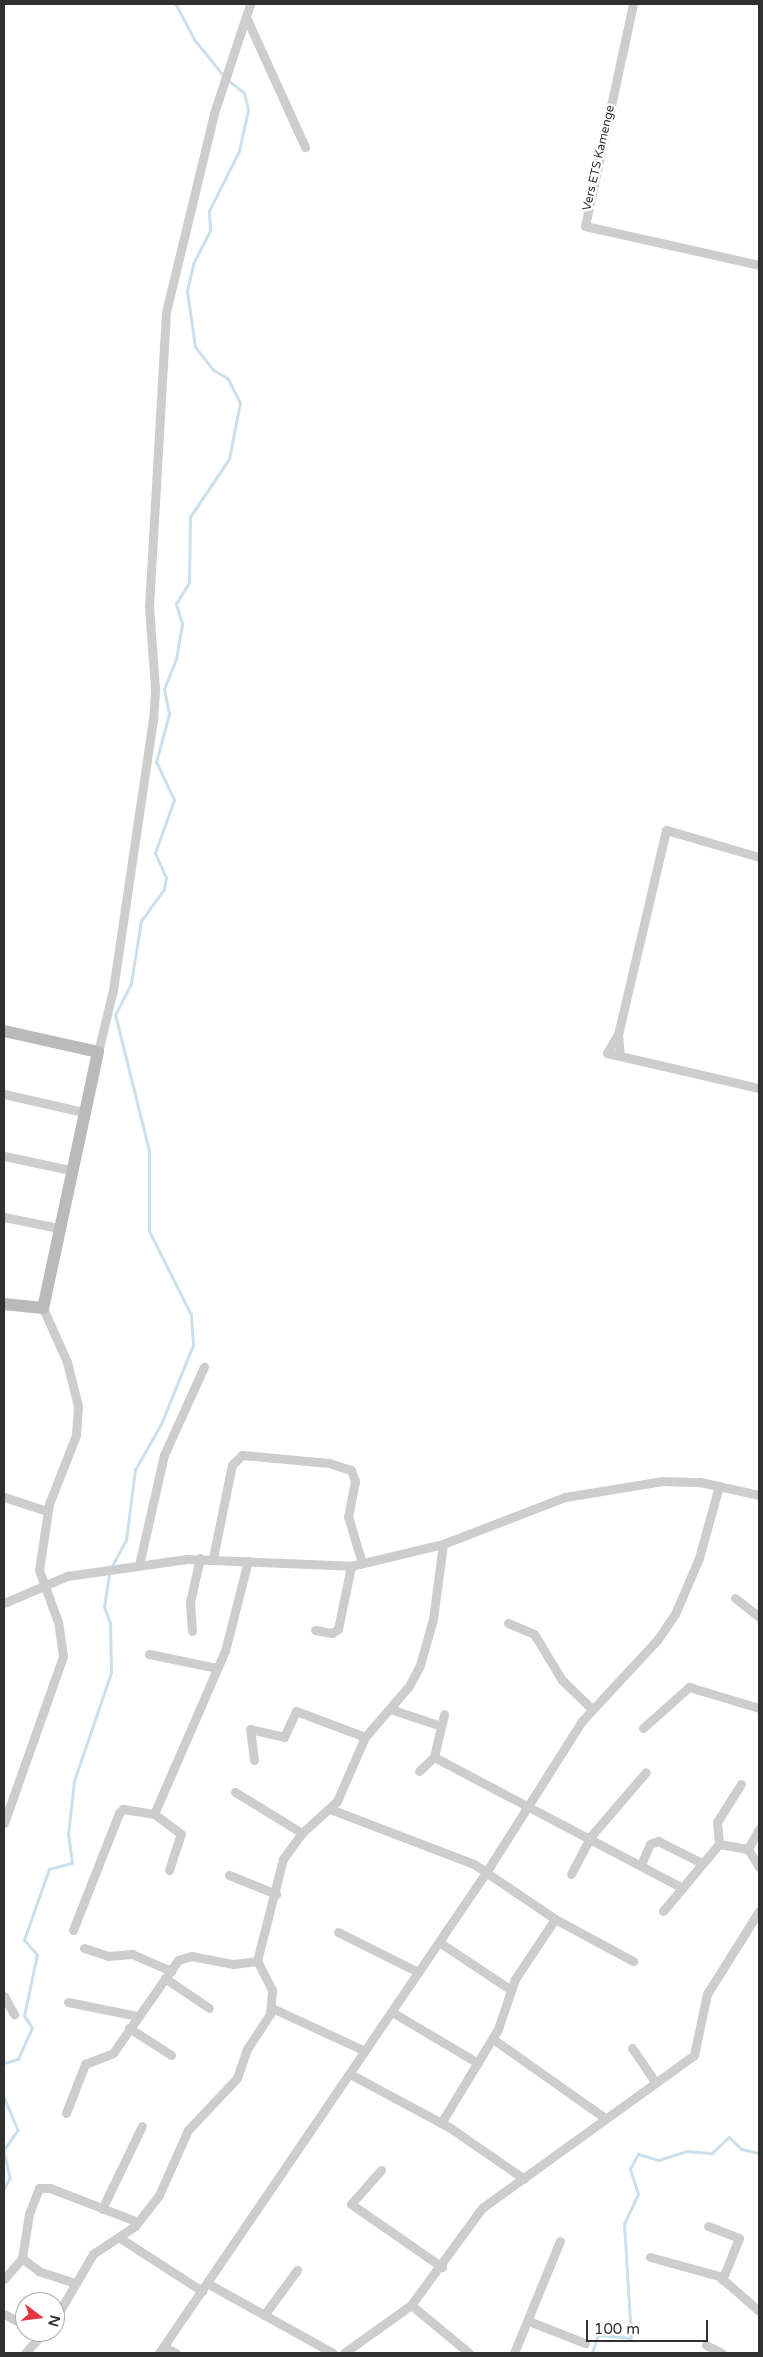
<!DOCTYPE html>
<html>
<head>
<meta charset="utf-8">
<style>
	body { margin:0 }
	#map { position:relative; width:763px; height:2357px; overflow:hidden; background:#fff; font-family:"Varela Round",sans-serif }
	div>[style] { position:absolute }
	.stream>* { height:2.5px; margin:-1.25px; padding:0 1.25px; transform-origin:1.25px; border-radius:1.25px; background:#cbe0ec }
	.street>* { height:9px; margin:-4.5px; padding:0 4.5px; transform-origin:4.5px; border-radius:4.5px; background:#cdcdcd }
	.secondary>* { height:12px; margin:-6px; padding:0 6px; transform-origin:6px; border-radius:6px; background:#bababa }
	span { translate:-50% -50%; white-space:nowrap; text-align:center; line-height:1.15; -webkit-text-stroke:5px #fff; paint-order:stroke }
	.street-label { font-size:12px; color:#303030 }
	.frame { position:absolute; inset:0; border:5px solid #303030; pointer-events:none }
	.north { position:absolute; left:15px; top:2292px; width:50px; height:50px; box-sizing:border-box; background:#fff; border:1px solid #acacac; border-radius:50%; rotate:105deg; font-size:14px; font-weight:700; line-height:20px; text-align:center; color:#303030 }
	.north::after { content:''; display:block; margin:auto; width:18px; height:22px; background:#e23646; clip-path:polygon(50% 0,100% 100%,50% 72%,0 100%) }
	.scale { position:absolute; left:586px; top:2320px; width:122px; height:22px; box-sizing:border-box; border:2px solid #303030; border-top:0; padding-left:6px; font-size:15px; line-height:18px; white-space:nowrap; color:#303030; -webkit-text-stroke:4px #fff; paint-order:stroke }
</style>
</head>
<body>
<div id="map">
	<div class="stream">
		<i style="left:176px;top:4px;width:41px;rotate:62.2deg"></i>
		<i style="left:195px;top:40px;width:46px;rotate:51.1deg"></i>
		<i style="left:112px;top:1566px;width:30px;rotate:-62deg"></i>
		<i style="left:126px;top:1540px;width:71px;rotate:-82.7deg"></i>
		<i style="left:135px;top:1470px;width:53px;rotate:-60.5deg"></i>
		<i style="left:161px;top:1424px;width:85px;rotate:-67.9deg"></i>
		<i style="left:193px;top:1345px;width:30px;rotate:-94deg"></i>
		<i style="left:191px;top:1315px;width:94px;rotate:-116.6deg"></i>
		<i style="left:149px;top:1231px;width:80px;rotate:-90deg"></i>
		<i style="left:149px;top:1151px;width:140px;rotate:-104deg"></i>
		<i style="left:115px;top:1015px;width:36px;rotate:-63deg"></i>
		<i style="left:131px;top:983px;width:63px;rotate:-80.8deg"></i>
		<i style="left:141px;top:921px;width:39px;rotate:-54deg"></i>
		<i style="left:164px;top:889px;width:11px;rotate:-80deg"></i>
		<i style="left:166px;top:878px;width:27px;rotate:-114deg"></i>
		<i style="left:155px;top:853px;width:56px;rotate:-70.3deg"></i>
		<i style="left:174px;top:800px;width:42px;rotate:-115.3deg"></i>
		<i style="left:156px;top:762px;width:50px;rotate:-74.8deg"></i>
		<i style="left:169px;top:714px;width:25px;rotate:-101deg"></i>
		<i style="left:164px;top:689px;width:32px;rotate:-68deg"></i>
		<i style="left:176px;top:659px;width:36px;rotate:-80deg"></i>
		<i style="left:182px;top:624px;width:21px;rotate:-107deg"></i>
		<i style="left:176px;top:604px;width:26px;rotate:-59deg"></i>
		<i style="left:189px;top:582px;width:65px;rotate:-89.1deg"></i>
		<i style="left:190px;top:517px;width:70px;rotate:-56.1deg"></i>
		<i style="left:229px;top:459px;width:57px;rotate:-78.9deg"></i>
		<i style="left:240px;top:403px;width:27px;rotate:-117deg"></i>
		<i style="left:228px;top:379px;width:17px;rotate:-149deg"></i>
		<i style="left:213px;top:370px;width:29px;rotate:-128deg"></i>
		<i style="left:195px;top:347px;width:57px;rotate:-98.1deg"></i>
		<i style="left:187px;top:291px;width:28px;rotate:-77deg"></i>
		<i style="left:193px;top:264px;width:37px;rotate:-63deg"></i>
		<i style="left:210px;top:231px;width:20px;rotate:-93deg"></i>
		<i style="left:209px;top:211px;width:67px;rotate:-63.4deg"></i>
		<i style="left:239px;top:151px;width:42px;rotate:-77.6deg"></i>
		<i style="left:248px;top:110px;width:17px;rotate:-103deg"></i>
		<i style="left:244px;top:93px;width:21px;rotate:-143deg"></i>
		<i style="left:4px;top:2063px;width:15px;rotate:-16deg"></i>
		<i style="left:18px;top:2059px;width:34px;rotate:-66deg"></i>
		<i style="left:32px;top:2028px;width:14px;rotate:-124deg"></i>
		<i style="left:24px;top:2016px;width:62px;rotate:-78deg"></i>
		<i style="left:37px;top:1955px;width:20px;rotate:-131deg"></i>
		<i style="left:24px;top:1940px;width:75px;rotate:-70.6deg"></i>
		<i style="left:49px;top:1869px;width:24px;rotate:-15deg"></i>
		<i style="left:72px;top:1863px;width:28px;rotate:-98deg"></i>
		<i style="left:68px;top:1835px;width:54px;rotate:-83.7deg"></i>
		<i style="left:74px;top:1781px;width:114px;rotate:-71.1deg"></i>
		<i style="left:111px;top:1673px;width:50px;rotate:-91.1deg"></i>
		<i style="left:110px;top:1623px;width:17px;rotate:-111deg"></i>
		<i style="left:104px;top:1607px;width:36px;rotate:-81deg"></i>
		<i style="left:4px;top:2097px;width:36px;rotate:67deg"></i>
		<i style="left:18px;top:2130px;width:25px;rotate:124deg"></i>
		<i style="left:4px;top:2151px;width:28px;rotate:77deg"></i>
		<i style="left:10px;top:2178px;width:13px;rotate:117deg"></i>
		<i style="left:592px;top:2353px;width:19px;rotate:-72deg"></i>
		<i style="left:598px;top:2335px;width:33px;rotate:5deg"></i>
		<i style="left:631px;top:2338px;width:114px;rotate:-93.5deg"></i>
		<i style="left:624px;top:2224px;width:33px;rotate:-65deg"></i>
		<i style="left:638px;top:2194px;width:26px;rotate:-108deg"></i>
		<i style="left:630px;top:2169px;width:17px;rotate:-62deg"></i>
		<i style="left:638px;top:2154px;width:22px;rotate:16deg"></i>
		<i style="left:659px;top:2160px;width:29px;rotate:-18deg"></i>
		<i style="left:687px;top:2151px;width:25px;rotate:5deg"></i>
		<i style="left:712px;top:2153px;width:23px;rotate:-43deg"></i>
		<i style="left:729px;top:2137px;width:18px;rotate:43deg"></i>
		<i style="left:742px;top:2149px;width:17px;rotate:13deg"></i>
	</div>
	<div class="street">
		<i style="left:633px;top:4px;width:227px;rotate:102.2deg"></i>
		<i style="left:585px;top:226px;width:178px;rotate:12.6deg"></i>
		<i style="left:246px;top:17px;width:143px;rotate:65.6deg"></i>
		<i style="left:759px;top:857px;width:97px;rotate:-163.8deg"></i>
		<i style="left:666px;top:830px;width:210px;rotate:103.2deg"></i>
		<i style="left:618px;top:1034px;width:22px;rotate:120deg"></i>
		<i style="left:607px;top:1053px;width:156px;rotate:13deg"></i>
		<i style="left:618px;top:1034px;width:22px;rotate:85deg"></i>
		<i style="left:98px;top:1052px;width:64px;rotate:-76.4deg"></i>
		<i style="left:113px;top:990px;width:273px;rotate:-81.6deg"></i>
		<i style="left:153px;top:720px;width:32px;rotate:-86deg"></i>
		<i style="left:155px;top:688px;width:81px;rotate:-94.2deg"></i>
		<i style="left:149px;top:607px;width:295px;rotate:-86.7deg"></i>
		<i style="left:166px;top:312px;width:205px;rotate:-76.4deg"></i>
		<i style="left:214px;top:113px;width:115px;rotate:-71.7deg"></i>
		<i style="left:4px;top:1094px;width:82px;rotate:12.7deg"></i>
		<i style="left:4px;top:1156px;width:67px;rotate:12deg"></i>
		<i style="left:4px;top:1217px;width:55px;rotate:11.5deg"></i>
		<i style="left:4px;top:1497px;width:45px;rotate:18deg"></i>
		<i style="left:213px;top:1558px;width:95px;rotate:-78.5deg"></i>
		<i style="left:232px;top:1465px;width:14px;rotate:-45deg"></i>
		<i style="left:242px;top:1455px;width:87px;rotate:5.3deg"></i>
		<i style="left:329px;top:1463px;width:23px;rotate:18deg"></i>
		<i style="left:351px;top:1470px;width:12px;rotate:70deg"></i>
		<i style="left:355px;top:1481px;width:36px;rotate:101deg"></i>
		<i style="left:348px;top:1516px;width:49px;rotate:73.4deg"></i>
		<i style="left:139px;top:1565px;width:113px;rotate:-77.2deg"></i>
		<i style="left:164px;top:1455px;width:97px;rotate:-65.6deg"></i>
		<i style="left:735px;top:1598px;width:31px;rotate:38deg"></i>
		<i style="left:4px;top:1603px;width:69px;rotate:-23.2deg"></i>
		<i style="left:67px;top:1576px;width:121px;rotate:-8.1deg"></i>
		<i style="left:187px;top:1559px;width:164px;rotate:2.4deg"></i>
		<i style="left:351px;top:1566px;width:95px;rotate:-13.4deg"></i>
		<i style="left:443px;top:1544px;width:131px;rotate:-21.1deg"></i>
		<i style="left:565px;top:1497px;width:99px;rotate:-9.3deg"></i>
		<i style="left:663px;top:1481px;width:37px;rotate:2deg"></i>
		<i style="left:700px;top:1482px;width:60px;rotate:12.4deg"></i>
		<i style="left:508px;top:1623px;width:28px;rotate:23deg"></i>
		<i style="left:534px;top:1634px;width:54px;rotate:58.7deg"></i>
		<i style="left:562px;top:1680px;width:42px;rotate:44deg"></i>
		<i style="left:315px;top:1630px;width:17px;rotate:10deg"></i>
		<i style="left:332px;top:1633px;width:7px;rotate:-34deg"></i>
		<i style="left:338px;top:1629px;width:64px;rotate:-78.3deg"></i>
		<i style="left:192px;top:1631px;width:29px;rotate:-94deg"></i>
		<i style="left:190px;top:1602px;width:45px;rotate:-77.2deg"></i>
		<i style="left:149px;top:1654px;width:69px;rotate:11.6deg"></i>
		<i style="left:390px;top:1709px;width:54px;rotate:18.4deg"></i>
		<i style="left:643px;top:1728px;width:62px;rotate:-41.7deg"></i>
		<i style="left:689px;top:1687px;width:73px;rotate:16.7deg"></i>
		<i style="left:434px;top:1757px;width:280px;rotate:27.8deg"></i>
		<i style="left:254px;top:1760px;width:31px;rotate:-97deg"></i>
		<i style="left:250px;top:1729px;width:35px;rotate:13deg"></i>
		<i style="left:284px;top:1737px;width:29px;rotate:-65deg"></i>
		<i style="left:296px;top:1711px;width:74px;rotate:20.6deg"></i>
		<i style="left:419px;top:1771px;width:21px;rotate:-43deg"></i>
		<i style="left:434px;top:1757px;width:44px;rotate:-76.9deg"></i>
		<i style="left:235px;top:1792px;width:79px;rotate:31.5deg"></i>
		<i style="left:330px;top:1809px;width:154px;rotate:20.9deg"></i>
		<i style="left:474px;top:1864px;width:98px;rotate:34.2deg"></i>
		<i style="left:555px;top:1919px;width:72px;rotate:123.7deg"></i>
		<i style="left:515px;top:1979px;width:53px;rotate:108.8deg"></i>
		<i style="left:498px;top:2029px;width:110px;rotate:121.2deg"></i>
		<i style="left:4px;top:1823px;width:177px;rotate:-70.5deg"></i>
		<i style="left:63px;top:1656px;width:34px;rotate:-98deg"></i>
		<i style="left:58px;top:1622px;width:55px;rotate:-110.1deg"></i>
		<i style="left:39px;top:1570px;width:67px;rotate:-81.4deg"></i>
		<i style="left:49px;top:1504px;width:74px;rotate:-68.6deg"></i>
		<i style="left:76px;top:1435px;width:29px;rotate:-86deg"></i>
		<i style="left:78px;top:1406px;width:45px;rotate:-104deg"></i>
		<i style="left:67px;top:1362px;width:59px;rotate:-114deg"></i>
		<i style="left:759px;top:1829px;width:23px;rotate:119deg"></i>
		<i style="left:748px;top:1849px;width:21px;rotate:59deg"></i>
		<i style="left:719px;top:1844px;width:22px;rotate:-95deg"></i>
		<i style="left:717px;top:1822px;width:45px;rotate:-57.7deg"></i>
		<i style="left:641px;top:1865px;width:23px;rotate:-67deg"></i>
		<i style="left:650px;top:1844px;width:9px;rotate:-21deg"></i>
		<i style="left:658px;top:1841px;width:49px;rotate:26.6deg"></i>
		<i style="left:169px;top:1870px;width:38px;rotate:-72deg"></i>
		<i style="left:181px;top:1834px;width:34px;rotate:-143deg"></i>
		<i style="left:154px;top:1814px;width:178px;rotate:-66.5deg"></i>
		<i style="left:225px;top:1651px;width:93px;rotate:-75.7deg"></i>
		<i style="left:571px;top:1874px;width:43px;rotate:-62.2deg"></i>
		<i style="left:591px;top:1836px;width:84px;rotate:-49.3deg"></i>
		<i style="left:229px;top:1875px;width:51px;rotate:22deg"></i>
		<i style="left:663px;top:1911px;width:87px;rotate:-50.1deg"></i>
		<i style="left:719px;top:1844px;width:29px;rotate:10deg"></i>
		<i style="left:555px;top:1919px;width:89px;rotate:28.3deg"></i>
		<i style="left:73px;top:1930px;width:126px;rotate:-68.5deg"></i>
		<i style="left:119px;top:1813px;width:6px;rotate:-45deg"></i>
		<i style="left:123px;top:1809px;width:31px;rotate:9deg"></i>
		<i style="left:338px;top:1932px;width:89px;rotate:26.6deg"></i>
		<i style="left:439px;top:1942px;width:87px;rotate:33.7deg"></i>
		<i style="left:84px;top:1948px;width:25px;rotate:18deg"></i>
		<i style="left:108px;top:1956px;width:24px;rotate:-5deg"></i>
		<i style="left:132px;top:1954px;width:43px;rotate:23.6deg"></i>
		<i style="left:165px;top:1978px;width:53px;rotate:34.3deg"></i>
		<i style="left:4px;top:1996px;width:21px;rotate:61deg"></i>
		<i style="left:68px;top:2002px;width:70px;rotate:11.5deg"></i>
		<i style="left:272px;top:2008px;width:102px;rotate:24.8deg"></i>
		<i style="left:392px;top:2012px;width:100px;rotate:30.7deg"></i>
		<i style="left:129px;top:2028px;width:50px;rotate:32.7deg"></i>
		<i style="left:493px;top:2039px;width:137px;rotate:35.2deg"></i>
		<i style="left:632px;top:2048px;width:42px;rotate:55.6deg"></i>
		<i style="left:350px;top:2074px;width:112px;rotate:28.2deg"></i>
		<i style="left:449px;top:2127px;width:91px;rotate:34.7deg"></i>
		<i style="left:66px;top:2113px;width:53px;rotate:-68.8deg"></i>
		<i style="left:85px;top:2064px;width:30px;rotate:-21deg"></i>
		<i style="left:113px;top:2053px;width:113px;rotate:-55deg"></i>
		<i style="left:178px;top:1960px;width:14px;rotate:-17deg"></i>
		<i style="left:191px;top:1956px;width:43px;rotate:10.8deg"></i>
		<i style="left:233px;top:1964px;width:24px;rotate:-7deg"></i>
		<i style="left:381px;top:2170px;width:45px;rotate:131.4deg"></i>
		<i style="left:351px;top:2204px;width:111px;rotate:34.7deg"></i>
		<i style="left:102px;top:2209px;width:92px;rotate:-64.3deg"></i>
		<i style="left:708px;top:2226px;width:33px;rotate:21deg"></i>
		<i style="left:739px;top:2238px;width:45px;rotate:112deg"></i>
		<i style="left:120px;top:2238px;width:98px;rotate:32.9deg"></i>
		<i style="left:650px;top:2257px;width:72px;rotate:15.4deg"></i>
		<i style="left:719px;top:2276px;width:53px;rotate:41.2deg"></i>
		<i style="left:4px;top:2279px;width:28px;rotate:-49deg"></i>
		<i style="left:75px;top:2283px;width:38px;rotate:-162deg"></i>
		<i style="left:39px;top:2271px;width:21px;rotate:-143deg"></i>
		<i style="left:22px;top:2258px;width:45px;rotate:-81deg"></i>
		<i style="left:29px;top:2214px;width:28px;rotate:-69deg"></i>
		<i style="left:39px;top:2188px;width:11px"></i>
		<i style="left:50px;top:2188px;width:94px;rotate:21.1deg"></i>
		<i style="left:207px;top:2283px;width:144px;rotate:29.1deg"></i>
		<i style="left:411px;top:2305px;width:75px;rotate:39.6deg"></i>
		<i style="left:4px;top:2314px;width:24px;rotate:28deg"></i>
		<i style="left:264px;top:2315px;width:56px;rotate:-53.7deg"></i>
		<i style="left:55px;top:2319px;width:75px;rotate:-59.7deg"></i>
		<i style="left:93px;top:2254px;width:50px;rotate:-33.7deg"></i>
		<i style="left:135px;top:2226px;width:39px;rotate:-52deg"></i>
		<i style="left:159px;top:2195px;width:71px;rotate:-66deg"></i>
		<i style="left:188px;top:2130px;width:71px;rotate:-46.7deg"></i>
		<i style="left:237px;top:2078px;width:31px;rotate:-71deg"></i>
		<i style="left:247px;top:2049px;width:42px;rotate:-56.7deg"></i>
		<i style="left:270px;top:2014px;width:24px;rotate:-85deg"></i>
		<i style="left:272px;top:1990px;width:33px;rotate:-117deg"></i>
		<i style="left:257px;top:1961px;width:105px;rotate:-75.7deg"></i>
		<i style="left:283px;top:1859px;width:32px;rotate:-54deg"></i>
		<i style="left:302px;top:1833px;width:47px;rotate:-42.4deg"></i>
		<i style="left:337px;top:1801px;width:70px;rotate:-66.4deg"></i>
		<i style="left:365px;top:1737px;width:67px;rotate:-49.2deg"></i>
		<i style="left:409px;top:1686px;width:24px;rotate:-62deg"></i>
		<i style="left:420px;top:1665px;width:48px;rotate:-74.2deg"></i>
		<i style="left:433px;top:1619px;width:76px;rotate:-82.4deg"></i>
		<i style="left:531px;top:2322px;width:58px;rotate:21.3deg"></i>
		<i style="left:706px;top:2345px;width:18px;rotate:27deg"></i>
		<i style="left:164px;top:2347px;width:13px;rotate:27deg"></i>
		<i style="left:25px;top:2353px;width:28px;rotate:-48deg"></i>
		<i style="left:159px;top:2353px;width:583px;rotate:-55.76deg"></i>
		<i style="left:487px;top:1871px;width:178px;rotate:-57.7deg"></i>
		<i style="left:582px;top:1721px;width:112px;rotate:-47.2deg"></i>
		<i style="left:658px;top:1639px;width:30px;rotate:-56deg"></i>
		<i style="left:675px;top:1614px;width:61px;rotate:-66.8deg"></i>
		<i style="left:699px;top:1558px;width:75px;rotate:-74.5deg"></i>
		<i style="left:344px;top:2353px;width:82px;rotate:-35.6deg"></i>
		<i style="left:411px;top:2305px;width:120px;rotate:-53.8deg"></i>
		<i style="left:482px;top:2208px;width:261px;rotate:-35.8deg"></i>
		<i style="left:694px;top:2055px;width:62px;rotate:-78deg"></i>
		<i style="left:707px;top:1994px;width:98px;rotate:-57.9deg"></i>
		<i style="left:514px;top:2353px;width:121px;rotate:-67.7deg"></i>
	</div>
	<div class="secondary">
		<i style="left:4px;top:1031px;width:96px;rotate:12.6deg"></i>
		<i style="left:98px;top:1052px;width:262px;rotate:102.1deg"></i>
		<i style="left:43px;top:1308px;width:39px;rotate:-174deg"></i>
	</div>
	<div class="street-label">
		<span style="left:599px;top:158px;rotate:-77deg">Vers ETS Kamenge</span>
	</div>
	<div class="frame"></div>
	<div class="north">N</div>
	<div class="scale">100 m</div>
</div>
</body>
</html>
